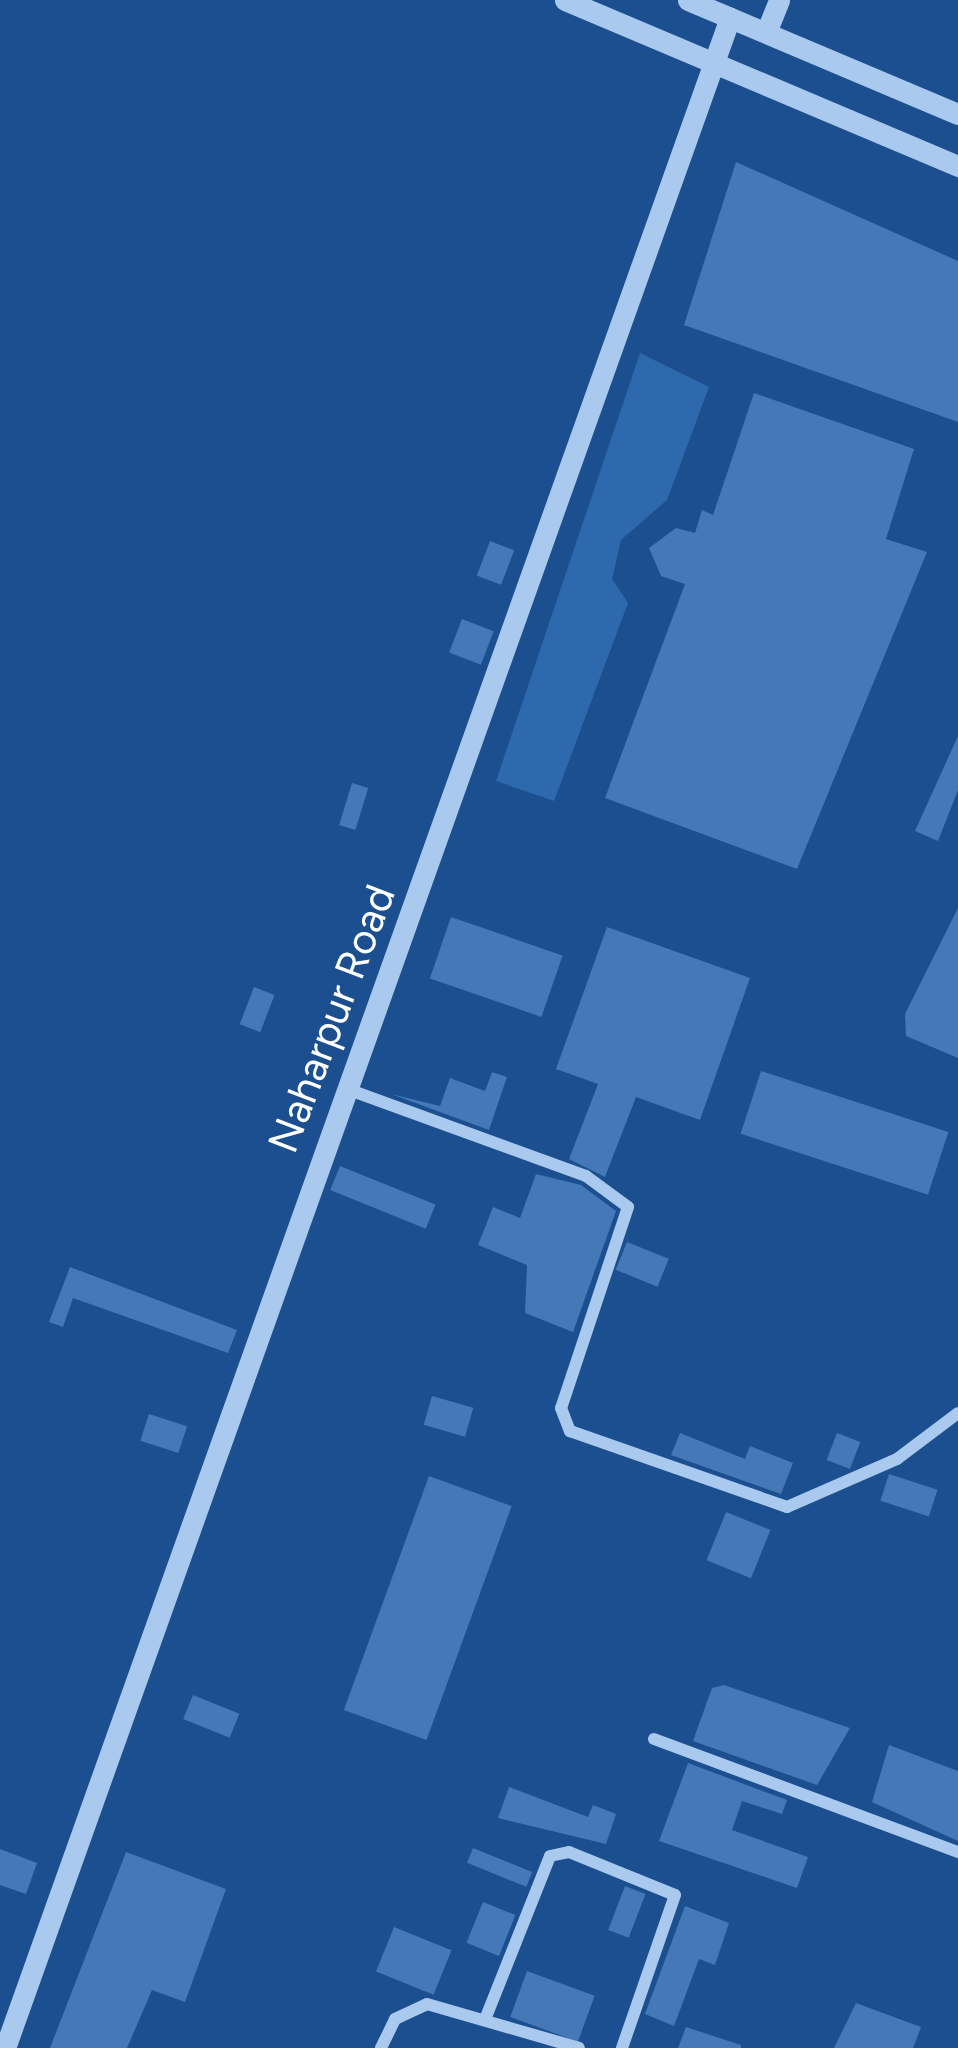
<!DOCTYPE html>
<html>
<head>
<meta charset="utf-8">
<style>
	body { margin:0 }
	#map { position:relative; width:958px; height:2048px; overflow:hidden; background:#1b4f8f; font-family:Figtree,sans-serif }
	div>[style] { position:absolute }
	.green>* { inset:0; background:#2e69ad }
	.building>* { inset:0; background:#4478b7; transform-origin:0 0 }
	.minor>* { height:12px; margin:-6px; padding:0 6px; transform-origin:6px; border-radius:6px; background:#a9c9ee }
	.tertiary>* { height:21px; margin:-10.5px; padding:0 10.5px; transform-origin:10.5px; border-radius:10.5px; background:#a9c9ee }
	span { translate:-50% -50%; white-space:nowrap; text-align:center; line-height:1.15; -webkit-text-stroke:9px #1b4f8f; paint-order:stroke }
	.street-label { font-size:42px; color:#fff }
</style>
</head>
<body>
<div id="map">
	<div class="green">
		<i style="clip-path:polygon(640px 353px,709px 387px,667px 500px,621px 540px,612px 579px,628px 603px,554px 801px,496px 781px)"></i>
	</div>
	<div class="building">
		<i style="clip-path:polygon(736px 162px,958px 261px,958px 422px,684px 325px)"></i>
		<i style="clip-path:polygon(754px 393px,914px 449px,886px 539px,927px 552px,797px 869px,605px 798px,685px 584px,661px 576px,649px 548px,676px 528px,695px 533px,702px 510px,713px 515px)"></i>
		<i style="left:490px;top:541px;width:26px;height:37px;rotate:21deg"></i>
		<i style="left:462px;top:619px;width:34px;height:36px;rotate:21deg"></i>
		<i style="clip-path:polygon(958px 736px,958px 790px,938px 841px,915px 831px)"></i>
		<i style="left:352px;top:783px;width:17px;height:44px;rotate:17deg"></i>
		<i style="clip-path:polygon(958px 908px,958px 1058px,906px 1036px,905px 1014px)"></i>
		<i style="left:451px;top:917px;width:118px;height:65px;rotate:19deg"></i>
		<i style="clip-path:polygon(607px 927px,750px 978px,700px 1120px,636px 1097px,605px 1177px,569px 1159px,598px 1084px,556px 1069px)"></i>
		<i style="left:254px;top:987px;width:22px;height:40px;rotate:21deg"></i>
		<i style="left:761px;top:1071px;width:197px;height:66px;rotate:18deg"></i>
		<i style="clip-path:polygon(492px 1072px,507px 1077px,489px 1130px,391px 1094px,440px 1106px,450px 1078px,485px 1091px)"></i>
		<i style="left:340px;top:1166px;width:103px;height:26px;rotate:22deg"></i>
		<i style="clip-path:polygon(536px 1174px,581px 1185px,616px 1211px,573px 1332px,525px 1313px,527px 1265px,478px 1245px,493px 1207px,520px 1218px)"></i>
		<i style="left:627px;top:1242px;width:45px;height:30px;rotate:22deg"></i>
		<i style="clip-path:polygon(70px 1267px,237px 1330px,228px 1353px,73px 1298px,63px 1327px,49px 1322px)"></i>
		<i style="left:432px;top:1396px;width:43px;height:30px;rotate:16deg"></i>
		<i style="left:149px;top:1414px;width:40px;height:28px;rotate:18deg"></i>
		<i style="clip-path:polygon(680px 1433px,745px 1459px,750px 1446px,793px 1463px,781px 1494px,671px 1455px)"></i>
		<i style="left:837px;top:1433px;width:25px;height:29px;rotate:21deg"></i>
		<i style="left:889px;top:1474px;width:51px;height:28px;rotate:18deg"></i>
		<i style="left:429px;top:1476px;width:88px;height:249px;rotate:20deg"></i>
		<i style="left:726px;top:1512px;width:48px;height:52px;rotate:22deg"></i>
		<i style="clip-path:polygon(724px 1685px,850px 1728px,817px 1785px,693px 1741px,712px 1688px)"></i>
		<i style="left:193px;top:1695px;width:50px;height:26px;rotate:22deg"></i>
		<i style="clip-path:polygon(889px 1745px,958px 1771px,958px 1841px,872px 1802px)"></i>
		<i style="clip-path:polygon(688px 1763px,787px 1800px,782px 1814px,742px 1801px,732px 1830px,808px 1857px,797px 1888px,659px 1841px)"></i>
		<i style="clip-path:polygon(509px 1787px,588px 1817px,593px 1805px,616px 1814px,606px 1844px,498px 1818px)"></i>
		<i style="left:473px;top:1848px;width:64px;height:16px;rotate:22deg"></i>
		<i style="clip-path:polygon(0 1849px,37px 1863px,26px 1894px,0 1885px)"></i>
		<i style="clip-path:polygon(126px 1852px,226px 1889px,185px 2002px,152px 1990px,127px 2048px,50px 2048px)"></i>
		<i style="left:625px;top:1886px;width:22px;height:47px;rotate:21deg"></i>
		<i style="left:483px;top:1902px;width:35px;height:44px;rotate:22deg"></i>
		<i style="clip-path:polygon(685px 1906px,729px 1923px,715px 1965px,699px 1959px,674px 2026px,645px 2014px)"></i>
		<i style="left:394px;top:1927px;width:62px;height:48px;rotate:22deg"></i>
		<i style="left:527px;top:1971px;width:72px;height:49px;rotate:20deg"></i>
		<i style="clip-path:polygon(856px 2003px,921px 2027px,913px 2048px,834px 2048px)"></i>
		<i style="clip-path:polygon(686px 2027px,741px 2045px,741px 2048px,678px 2048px)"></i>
	</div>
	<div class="minor">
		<i style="left:347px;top:1089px;width:254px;rotate:20deg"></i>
		<i style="left:586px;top:1176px;width:52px;rotate:36.4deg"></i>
		<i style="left:628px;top:1207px;width:212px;rotate:108.4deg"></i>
		<i style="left:561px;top:1408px;width:25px;rotate:69deg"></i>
		<i style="left:570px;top:1431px;width:230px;rotate:19.3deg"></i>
		<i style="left:787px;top:1507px;width:120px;rotate:-23.6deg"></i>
		<i style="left:897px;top:1459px;width:76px;rotate:-37deg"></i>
		<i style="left:654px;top:1739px;width:324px;rotate:20.4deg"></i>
		<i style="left:486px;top:2017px;width:173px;rotate:-68.3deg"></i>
		<i style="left:550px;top:1856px;width:19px;rotate:-12deg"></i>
		<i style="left:569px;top:1852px;width:114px;rotate:22.1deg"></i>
		<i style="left:675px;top:1895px;width:162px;rotate:109.1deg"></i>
		<i style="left:381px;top:2048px;width:32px;rotate:-64deg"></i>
		<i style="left:395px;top:2019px;width:35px;rotate:-25deg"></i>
		<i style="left:427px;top:2004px;width:158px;rotate:16.1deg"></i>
	</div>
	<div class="tertiary">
		<i style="left:565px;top:0;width:427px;rotate:22.9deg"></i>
		<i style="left:688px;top:0;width:293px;rotate:22.9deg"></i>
		<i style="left:767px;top:30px;width:32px;rotate:-68deg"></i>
		<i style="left:5px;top:2048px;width:2156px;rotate:-70.35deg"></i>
	</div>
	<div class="street-label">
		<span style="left:332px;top:1019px;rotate:-69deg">Naharpur Road</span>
	</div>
</div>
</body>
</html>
